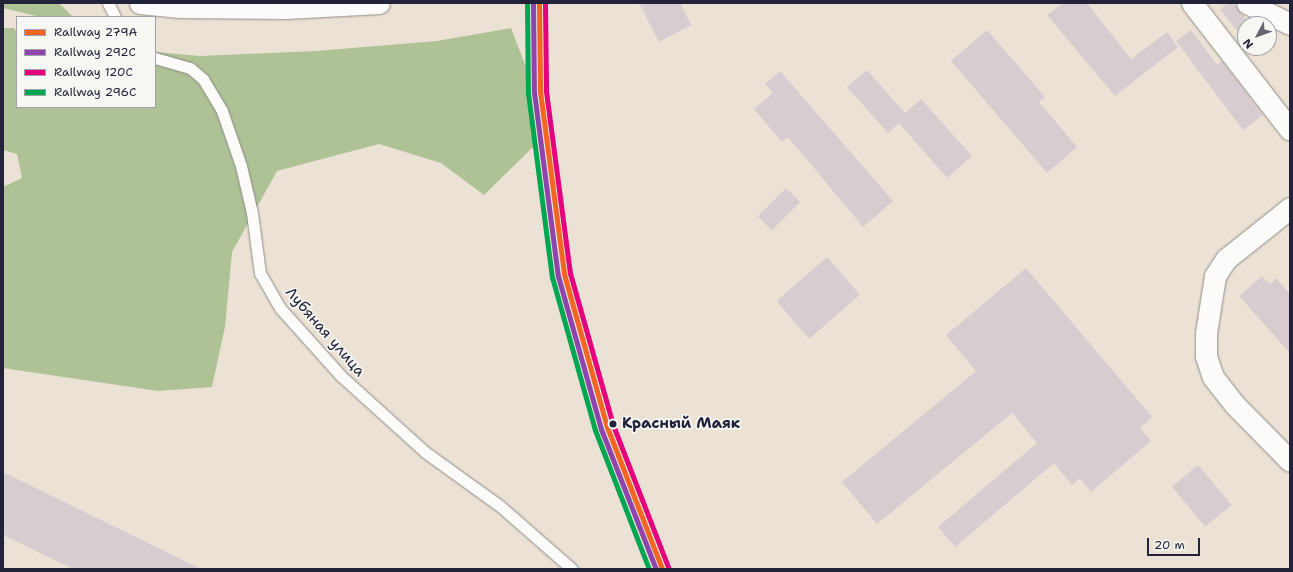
<!DOCTYPE html>
<html>
<head>
<meta charset="utf-8">
<style>
	body { margin:0 }
	#map { position:relative; width:1293px; height:572px; overflow:hidden; background:#ebe2d5; font-family:"Shantell Sans",sans-serif }
	div>[style] { position:absolute }
	.forest>* { inset:0; background:#aec295 }
	.building>* { inset:0; background:#d7cdd1; transform-origin:0 0 }
	.roads { filter:drop-shadow(0 0 1px #908c89) drop-shadow(0 0 1px #908c89) }
	.service>* { height:11px; margin:-5.5px; padding:0 5.5px; transform-origin:5.5px; border-radius:5.5px; background:#fcfbf9 }
	.minor>* { height:21px; margin:-10.5px; padding:0 10.5px; transform-origin:10.5px; border-radius:10.5px; background:#fcfbf9 }
	.rail-1>* { height:5px; margin:-2.5px; padding:0 2.5px; transform-origin:2.5px; border-radius:2.5px; background:#f26522 }
	.rail-2>* { height:5px; margin:-2.5px; padding:0 2.5px; transform-origin:2.5px; border-radius:2.5px; background:#8e44ad }
	.rail-3>* { height:5px; margin:-2.5px; padding:0 2.5px; transform-origin:2.5px; border-radius:2.5px; background:#e5007d }
	.rail-4>* { height:5px; margin:-2.5px; padding:0 2.5px; transform-origin:2.5px; border-radius:2.5px; background:#00a651 }
	.dots>* { width:11px; height:11px; translate:-50% -50%; box-sizing:border-box; border:2px solid #f6f6f2; border-radius:50% }
	span { translate:-50% -50%; white-space:nowrap; text-align:center; line-height:1.15; -webkit-text-stroke:3.5px #f6f6f2; paint-order:stroke }
	.street-label { font-size:15px; color:#22223b }
	.stop-label { font-size:15px; color:#22223b; font-weight:700 }
	.left { translate:0 -50%; text-align:left }
	.frame { position:absolute; inset:0; border:4px solid #22223b; pointer-events:none }
	.legend { position:absolute; left:16px; top:16px; width:140px; height:92px; box-sizing:border-box; background:#f6f6f2; border:1px solid #a1a1a9; margin:0; padding:5px 7px; list-style:none; font-size:12px; color:#22223b }
	.legend li { display:flex; align-items:center; gap:8px; height:20px }
	.legend b { width:20px; border:1px solid #a1a1a9 }
	.north { position:absolute; left:1237px; top:16px; width:40px; height:40px; box-sizing:border-box; background:#f6f6f2; border:1px solid #a1a1a9; border-radius:50%; rotate:229deg; font-size:11px; font-weight:700; line-height:16px; text-align:center; color:#22223b }
	.north::after { content:''; display:block; margin:auto; width:14px; height:18px; background:#686571; clip-path:polygon(50% 0,100% 100%,50% 72%,0 100%) }
	.scale { position:absolute; left:1147px; top:538px; width:53px; height:18px; box-sizing:border-box; border:2px solid #22223b; border-top:0; padding-left:5px; font-size:12px; line-height:14px; white-space:nowrap; color:#22223b; -webkit-text-stroke:3px #f6f6f2; paint-order:stroke }
</style>
</head>
<body>
<div id="map">
	<div class="forest">
		<i style="clip-path:polygon(3px 3px,59px 3px,73px 17px,40px 17px,3px 8px)"></i>
		<i style="clip-path:polygon(3px 28px,14px 28px,17px 33px,17px 107px,155px 107px,155px 52px,200px 56px,316px 51px,437px 41px,511px 28px,526px 67px,533px 147px,484px 195px,441px 163px,379px 144px,277px 171px,232px 252px,225px 327px,212px 387px,158px 391px,3px 368px,3px 187px,22px 178px,17px 154px,3px 150px)"></i>
	</div>
	<div class="building">
		<i style="clip-path:polygon(639px 3px,680px 3px,691px 25px,659px 42px)"></i>
		<i style="clip-path:polygon(1063px 3px,1087px 3px,1131px 59px,1167px 32px,1178px 47px,1115px 96px,1047px 15px)"></i>
		<i style="clip-path:polygon(1228px 3px,1233px 3px,1249px 23px,1238px 32px,1220px 9px)"></i>
		<i style="clip-path:polygon(987px 30px,1045px 97px,1039px 102px,1077px 147px,1047px 173px,951px 61px)"></i>
		<i style="clip-path:polygon(1191px 30px,1217px 65px,1222px 61px,1263px 115px,1243px 130px,1176px 41px)"></i>
		<i style="clip-path:polygon(867px 70px,905px 113px,921px 99px,972px 156px,947px 178px,899px 123px,888px 133px,847px 87px)"></i>
		<i style="clip-path:polygon(780px 71px,893px 201px,863px 227px,788px 137px,782px 142px,754px 109px,773px 93px,765px 84px)"></i>
		<i style="left:786px;top:188px;width:20px;height:40px;rotate:45deg"></i>
		<i style="left:827px;top:257px;width:50px;height:67px;rotate:49deg"></i>
		<i style="clip-path:polygon(1026px 268px,1152px 417px,1140px 428px,1151px 441px,1091px 492px,1080px 478px,1072px 485px,1054px 463px,955px 547px,938px 527px,1037px 443px,1012px 413px,877px 524px,842px 482px,976px 371px,946px 335px)"></i>
		<i style="clip-path:polygon(1262px 276px,1270px 284px,1276px 278px,1290px 294px,1290px 353px,1239px 296px)"></i>
		<i style="left:1198px;top:465px;width:52px;height:34px;rotate:50deg"></i>
		<i style="clip-path:polygon(3px 472px,201px 569px,73px 569px,3px 535px)"></i>
	</div>
	<div class="roads">
		<div class="service">
			<i style="left:108px;top:3px;width:16px;rotate:63deg"></i>
			<i style="left:155px;top:58px;width:36px;rotate:16deg"></i>
			<i style="left:190px;top:68px;width:17px;rotate:40deg"></i>
			<i style="left:203px;top:79px;width:37px;rotate:59deg"></i>
			<i style="left:222px;top:111px;width:58px;rotate:70.9deg"></i>
			<i style="left:241px;top:166px;width:48px;rotate:76.8deg"></i>
			<i style="left:252px;top:213px;width:61px;rotate:82.4deg"></i>
			<i style="left:260px;top:273px;width:40px;rotate:60.3deg"></i>
			<i style="left:280px;top:308px;width:91px;rotate:48.1deg"></i>
			<i style="left:341px;top:376px;width:113px;rotate:42.1deg"></i>
			<i style="left:425px;top:452px;width:92px;rotate:35.8deg"></i>
			<i style="left:500px;top:506px;width:96px;rotate:41.2deg"></i>
		</div>
		<div class="minor">
			<i style="left:140px;top:3px;width:40px;rotate:5.7deg"></i>
			<i style="left:180px;top:7px;width:107px;rotate:0.5deg"></i>
			<i style="left:287px;top:8px;width:92px;rotate:-3.1deg"></i>
			<i style="left:1192px;top:3px;width:160px;rotate:52.3deg"></i>
			<i style="left:1247px;top:3px;width:48px;rotate:26deg"></i>
			<i style="left:1290px;top:208px;width:82px;rotate:141.4deg"></i>
			<i style="left:1226px;top:259px;width:20px;rotate:123deg"></i>
			<i style="left:1215px;top:276px;width:58px;rotate:99deg"></i>
			<i style="left:1206px;top:333px;width:23px;rotate:90deg"></i>
			<i style="left:1206px;top:356px;width:22px;rotate:72deg"></i>
			<i style="left:1213px;top:377px;width:36px;rotate:52deg"></i>
			<i style="left:1235px;top:405px;width:78px;rotate:45.5deg"></i>
		</div>
	</div>
	<div class="rail-1">
		<i style="left:539px;top:3px;width:88px;rotate:89.3deg"></i>
		<i style="left:540px;top:91px;width:185px;rotate:82.5deg"></i>
		<i style="left:564px;top:274px;width:159px;rotate:74.3deg"></i>
		<i style="left:607px;top:427px;width:152px;rotate:68.8deg"></i>
	</div>
	<div class="rail-2">
		<i style="left:533px;top:3px;width:89px;rotate:89.4deg"></i>
		<i style="left:534px;top:92px;width:186px;rotate:82.6deg"></i>
		<i style="left:558px;top:276px;width:159px;rotate:74.3deg"></i>
		<i style="left:601px;top:429px;width:150px;rotate:68.6deg"></i>
	</div>
	<div class="rail-3">
		<i style="left:545px;top:3px;width:88px;rotate:89.3deg"></i>
		<i style="left:546px;top:91px;width:184px;rotate:82.5deg"></i>
		<i style="left:570px;top:273px;width:158px;rotate:74.2deg"></i>
		<i style="left:613px;top:425px;width:152px;rotate:68.8deg"></i>
	</div>
	<div class="rail-4">
		<i style="left:527px;top:3px;width:90px;rotate:89.4deg"></i>
		<i style="left:528px;top:93px;width:186px;rotate:82.6deg"></i>
		<i style="left:552px;top:277px;width:159px;rotate:74.3deg"></i>
		<i style="left:595px;top:430px;width:149px;rotate:68.8deg"></i>
	</div>
	<div class="dots">
		<i style="left:613px;top:424px;background:#22223b"></i>
	</div>
	<div class="street-label">
		<span style="left:325px;top:332px;rotate:49deg">Лубяная улица</span>
	</div>
	<div class="stop-label">
		<span class="left" style="left:622px;top:424px">Красный Маяк</span>
	</div>
	<div class="frame"></div>
	<ul class="legend">
	<li><b style="height:5px;background:#f26522"></b>Railway 279А</li>
	<li><b style="height:5px;background:#8e44ad"></b>Railway 292С</li>
	<li><b style="height:5px;background:#e5007d"></b>Railway 120С</li>
	<li><b style="height:5px;background:#00a651"></b>Railway 296С</li>
	</ul>
	<div class="north">N</div>
	<div class="scale">20 m</div>
</div>
</body>
</html>
